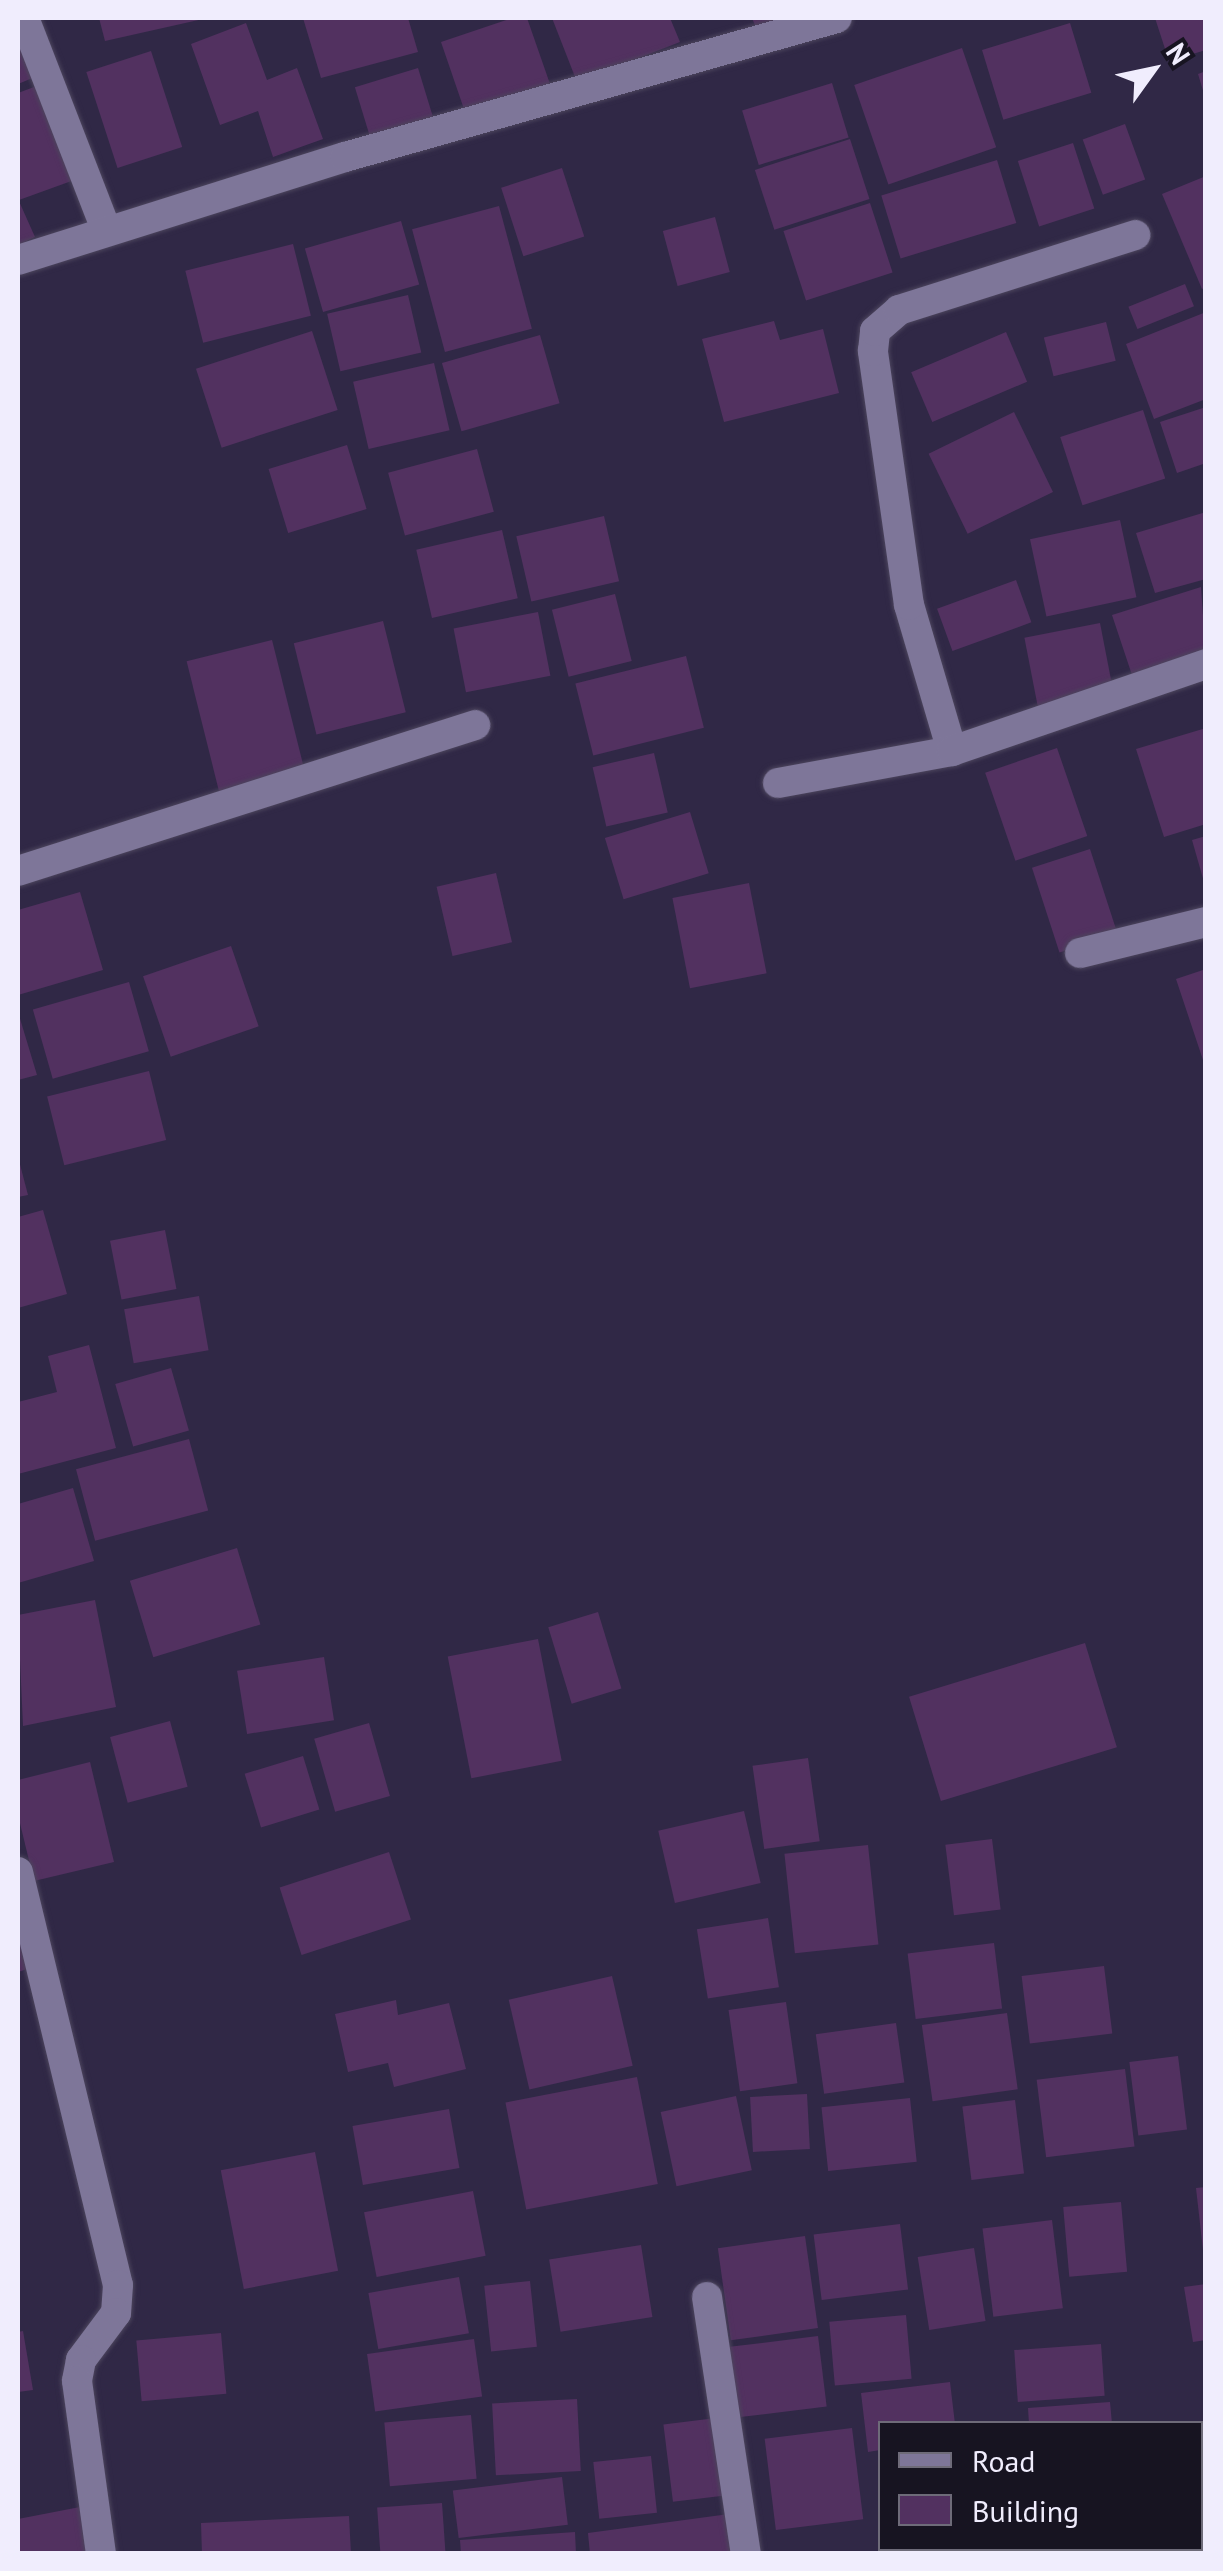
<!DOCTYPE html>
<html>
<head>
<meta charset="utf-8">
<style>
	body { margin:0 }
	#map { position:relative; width:1223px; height:2571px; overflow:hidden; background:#302846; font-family:"PT Sans",sans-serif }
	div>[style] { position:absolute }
	.building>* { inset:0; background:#523160; transform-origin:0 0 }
	.roads { filter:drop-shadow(0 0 2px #4c455d) drop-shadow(0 0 2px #4c455d) }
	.minor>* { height:30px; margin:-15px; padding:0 15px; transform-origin:15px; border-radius:15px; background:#7e7699 }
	span { translate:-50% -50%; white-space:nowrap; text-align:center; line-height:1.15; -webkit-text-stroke:8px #171421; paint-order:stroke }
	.frame { position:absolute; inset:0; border:20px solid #f0edfd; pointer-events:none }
	.legend { position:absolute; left:878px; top:2421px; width:325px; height:130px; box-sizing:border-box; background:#171421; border:2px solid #6e6b79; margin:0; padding:12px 18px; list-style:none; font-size:30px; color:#f0edfd }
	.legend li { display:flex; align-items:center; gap:20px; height:50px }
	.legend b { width:50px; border:2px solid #6e6b79 }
	.north { position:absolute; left:1103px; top:20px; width:100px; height:100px; -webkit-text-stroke:8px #171421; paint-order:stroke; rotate:57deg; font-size:28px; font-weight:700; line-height:40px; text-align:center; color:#f0edfd }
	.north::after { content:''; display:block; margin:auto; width:35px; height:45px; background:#f0edfd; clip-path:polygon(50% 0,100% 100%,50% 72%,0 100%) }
</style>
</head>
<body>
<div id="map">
	<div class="building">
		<i style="clip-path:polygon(99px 18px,203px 18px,203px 19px,105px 41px)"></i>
		<i style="clip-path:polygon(303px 18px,408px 18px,418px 52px,321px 78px)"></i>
		<i style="clip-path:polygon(512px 18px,527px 18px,550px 84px,465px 112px,441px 42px)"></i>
		<i style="clip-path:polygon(552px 18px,670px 18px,680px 42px,577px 82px)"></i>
		<i style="clip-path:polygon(752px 18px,801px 18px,759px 35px)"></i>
		<i style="clip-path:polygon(1155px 18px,1206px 18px,1206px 50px,1169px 61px)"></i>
		<i style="clip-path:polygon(246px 23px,267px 80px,297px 68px,323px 139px,273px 157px,258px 111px,220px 125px,191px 44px)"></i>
		<i style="left:1070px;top:23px;width:73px;height:92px;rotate:73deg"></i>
		<i style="clip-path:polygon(18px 34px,35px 77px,18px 84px)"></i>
		<i style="left:962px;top:48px;width:105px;height:114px;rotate:71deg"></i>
		<i style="left:151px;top:51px;width:101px;height:68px;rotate:72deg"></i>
		<i style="left:418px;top:68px;width:53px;height:66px;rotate:73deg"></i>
		<i style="clip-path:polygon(1206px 71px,1206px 97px,1205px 97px,1198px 74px)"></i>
		<i style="left:832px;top:83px;width:57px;height:94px;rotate:73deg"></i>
		<i style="clip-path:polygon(42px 84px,77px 179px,19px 200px,18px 93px)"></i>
		<i style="left:1125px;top:124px;width:59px;height:45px;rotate:70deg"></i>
		<i style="left:850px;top:139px;width:63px;height:100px;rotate:72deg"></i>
		<i style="left:1073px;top:143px;width:69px;height:58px;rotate:72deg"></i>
		<i style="left:997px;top:160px;width:66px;height:121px;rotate:73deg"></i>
		<i style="left:562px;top:168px;width:72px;height:64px;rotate:72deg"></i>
		<i style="clip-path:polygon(1206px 176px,1206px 287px,1202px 289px,1162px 194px)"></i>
		<i style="clip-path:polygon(18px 199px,35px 237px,18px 245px)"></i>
		<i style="left:870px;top:203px;width:73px;height:91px;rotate:72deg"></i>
		<i style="left:499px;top:206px;width:127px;height:90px;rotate:75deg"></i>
		<i style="left:715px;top:217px;width:57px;height:54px;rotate:75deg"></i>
		<i style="left:401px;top:221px;width:66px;height:100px;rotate:74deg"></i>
		<i style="left:293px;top:244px;width:74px;height:111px;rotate:76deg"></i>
		<i style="left:1185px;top:284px;width:24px;height:61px;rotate:68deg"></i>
		<i style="left:408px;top:295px;width:59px;height:83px;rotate:77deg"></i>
		<i style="clip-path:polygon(1206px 312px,1206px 399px,1154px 419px,1126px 344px)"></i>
		<i style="clip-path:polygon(774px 321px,780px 340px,823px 329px,839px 393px,724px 422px,702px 339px)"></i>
		<i style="left:1106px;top:322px;width:40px;height:64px;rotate:76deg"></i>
		<i style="left:312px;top:331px;width:83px;height:122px;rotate:72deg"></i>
		<i style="left:1006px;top:332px;width:54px;height:103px;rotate:67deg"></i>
		<i style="left:540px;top:335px;width:71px;height:102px;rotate:74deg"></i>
		<i style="left:434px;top:363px;width:69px;height:83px;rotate:77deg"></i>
		<i style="clip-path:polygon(1206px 407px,1206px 463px,1177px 473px,1160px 422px)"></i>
		<i style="left:1143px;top:410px;width:72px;height:87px;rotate:72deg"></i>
		<i style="left:1014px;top:412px;width:89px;height:95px;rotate:64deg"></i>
		<i style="left:347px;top:445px;width:67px;height:82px;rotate:73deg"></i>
		<i style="left:477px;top:449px;width:65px;height:92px;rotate:75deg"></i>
		<i style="clip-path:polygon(1206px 512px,1206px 579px,1155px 593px,1136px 533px)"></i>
		<i style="left:604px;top:516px;width:67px;height:90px;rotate:77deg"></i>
		<i style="left:1120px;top:520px;width:79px;height:92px;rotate:78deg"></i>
		<i style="left:502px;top:530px;width:70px;height:88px;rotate:77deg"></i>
		<i style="left:1016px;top:580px;width:45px;height:84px;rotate:70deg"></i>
		<i style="clip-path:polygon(1201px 587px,1206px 658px,1134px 681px,1112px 615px)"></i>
		<i style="left:615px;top:594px;width:69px;height:65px;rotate:76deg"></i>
		<i style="left:538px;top:612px;width:65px;height:86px;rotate:79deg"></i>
		<i style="left:383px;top:621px;width:94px;height:92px;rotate:76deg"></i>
		<i style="left:1100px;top:623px;width:71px;height:77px;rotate:79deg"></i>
		<i style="left:272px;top:640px;width:137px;height:88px;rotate:76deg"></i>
		<i style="left:686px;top:656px;width:74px;height:114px;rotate:76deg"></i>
		<i style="clip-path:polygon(1206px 728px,1206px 824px,1164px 837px,1136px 749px)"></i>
		<i style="left:1057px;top:748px;width:93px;height:76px;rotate:71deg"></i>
		<i style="left:654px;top:753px;width:61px;height:63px;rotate:77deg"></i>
		<i style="left:690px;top:812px;width:64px;height:89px;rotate:73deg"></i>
		<i style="clip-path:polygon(1206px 836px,1206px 882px,1204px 882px,1192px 840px)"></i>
		<i style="left:1090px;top:849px;width:89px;height:61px;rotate:72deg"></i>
		<i style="left:496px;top:873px;width:71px;height:61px;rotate:77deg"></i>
		<i style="left:749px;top:883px;width:92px;height:78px;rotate:79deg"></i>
		<i style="clip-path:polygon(80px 892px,103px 970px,18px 995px,18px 910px)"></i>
		<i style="left:231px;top:946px;width:85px;height:93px;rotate:71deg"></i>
		<i style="clip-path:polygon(1206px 969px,1206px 1066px,1205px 1066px,1176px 979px)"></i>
		<i style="left:129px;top:982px;width:72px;height:100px;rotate:74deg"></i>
		<i style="clip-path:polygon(18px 1012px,37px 1075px,18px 1080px)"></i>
		<i style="left:149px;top:1071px;width:71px;height:105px;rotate:76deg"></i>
		<i style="clip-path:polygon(18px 1157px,28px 1195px,18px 1197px)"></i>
		<i style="clip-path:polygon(43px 1210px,67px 1294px,18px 1308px,18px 1217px)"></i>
		<i style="left:165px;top:1230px;width:60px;height:56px;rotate:79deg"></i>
		<i style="left:199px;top:1296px;width:55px;height:76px;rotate:80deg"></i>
		<i style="clip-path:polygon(89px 1345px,116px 1448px,18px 1474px,18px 1402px,57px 1392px,48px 1356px)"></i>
		<i style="left:171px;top:1368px;width:65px;height:58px;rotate:74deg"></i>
		<i style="left:189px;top:1439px;width:74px;height:117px;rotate:75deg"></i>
		<i style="clip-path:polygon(73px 1488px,94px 1561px,18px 1583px,18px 1504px)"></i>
		<i style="left:237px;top:1548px;width:80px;height:112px;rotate:73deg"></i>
		<i style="clip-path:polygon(95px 1600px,116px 1707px,23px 1726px,18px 1615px)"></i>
		<i style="left:598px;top:1612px;width:80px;height:52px;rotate:73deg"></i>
		<i style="left:538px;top:1639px;width:124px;height:92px;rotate:79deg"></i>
		<i style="left:1085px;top:1643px;width:109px;height:184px;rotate:73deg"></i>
		<i style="left:324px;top:1657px;width:64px;height:88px;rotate:81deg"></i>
		<i style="left:170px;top:1721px;width:68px;height:62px;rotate:75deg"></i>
		<i style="left:369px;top:1723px;width:76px;height:57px;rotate:74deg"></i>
		<i style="left:303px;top:1756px;width:56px;height:61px;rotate:73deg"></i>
		<i style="left:808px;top:1758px;width:84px;height:56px;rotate:82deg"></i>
		<i style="clip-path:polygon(90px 1762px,114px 1862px,34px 1881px,18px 1815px,18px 1780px)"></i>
		<i style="left:744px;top:1811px;width:74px;height:88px;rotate:77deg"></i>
		<i style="left:992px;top:1839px;width:71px;height:47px;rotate:83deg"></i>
		<i style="left:868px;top:1845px;width:100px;height:84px;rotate:84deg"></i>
		<i style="left:389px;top:1852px;width:71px;height:115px;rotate:72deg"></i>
		<i style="clip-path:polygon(18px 1909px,36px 1966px,18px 1972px)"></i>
		<i style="left:768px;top:1918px;width:70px;height:72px;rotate:81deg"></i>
		<i style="left:994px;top:1943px;width:66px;height:87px;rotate:83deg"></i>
		<i style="left:1104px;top:1966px;width:68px;height:83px;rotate:83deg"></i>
		<i style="left:612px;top:1976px;width:92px;height:106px;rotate:77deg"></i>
		<i style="clip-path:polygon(396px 2000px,398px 2015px,449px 2003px,466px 2069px,394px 2087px,388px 2063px,348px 2072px,335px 2014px)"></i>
		<i style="left:786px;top:2002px;width:82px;height:58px;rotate:82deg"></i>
		<i style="left:1007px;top:2013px;width:77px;height:86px;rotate:82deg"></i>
		<i style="left:896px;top:2023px;width:60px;height:81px;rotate:82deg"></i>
		<i style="left:1178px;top:2056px;width:74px;height:49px;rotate:83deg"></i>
		<i style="left:1125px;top:2069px;width:78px;height:89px;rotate:83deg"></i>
		<i style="left:637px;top:2077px;width:109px;height:134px;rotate:79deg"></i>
		<i style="left:807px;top:2094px;width:55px;height:57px;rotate:87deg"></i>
		<i style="left:736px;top:2096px;width:76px;height:77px;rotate:78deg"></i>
		<i style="left:910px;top:2098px;width:64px;height:89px;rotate:84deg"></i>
		<i style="left:1015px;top:2100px;width:74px;height:53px;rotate:83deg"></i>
		<i style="left:449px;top:2109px;width:60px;height:98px;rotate:80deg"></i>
		<i style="left:315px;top:2152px;width:121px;height:96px;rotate:79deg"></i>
		<i style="clip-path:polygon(1206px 2187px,1206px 2250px,1203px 2250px,1196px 2188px)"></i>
		<i style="left:473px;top:2191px;width:66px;height:111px;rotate:79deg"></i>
		<i style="left:1121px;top:2202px;width:70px;height:58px;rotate:85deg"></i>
		<i style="left:1052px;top:2220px;width:89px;height:70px;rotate:83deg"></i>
		<i style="left:900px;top:2224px;width:66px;height:87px;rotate:83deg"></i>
		<i style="left:805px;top:2236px;width:93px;height:88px;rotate:82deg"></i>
		<i style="left:641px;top:2245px;width:73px;height:93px;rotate:81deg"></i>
		<i style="left:974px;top:2248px;width:74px;height:57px;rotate:81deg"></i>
		<i style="left:459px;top:2277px;width:57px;height:92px;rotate:80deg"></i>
		<i style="left:530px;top:2281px;width:66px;height:46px;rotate:84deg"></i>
		<i style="clip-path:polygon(1206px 2284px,1206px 2340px,1193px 2342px,1184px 2287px)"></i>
		<i style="left:906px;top:2315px;width:64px;height:77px;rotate:85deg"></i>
		<i style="clip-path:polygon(23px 2331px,33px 2390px,18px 2392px,18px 2332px)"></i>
		<i style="left:221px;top:2333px;width:61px;height:85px;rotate:85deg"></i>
		<i style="left:818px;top:2336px;width:71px;height:91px;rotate:83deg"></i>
		<i style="left:474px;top:2339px;width:58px;height:108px;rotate:82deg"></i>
		<i style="left:1101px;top:2344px;width:52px;height:87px;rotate:86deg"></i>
		<i style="clip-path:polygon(950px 2382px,955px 2424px,880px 2424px,880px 2450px,868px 2452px,861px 2393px)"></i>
		<i style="left:577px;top:2399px;width:72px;height:85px;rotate:87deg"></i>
		<i style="clip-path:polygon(1110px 2402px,1112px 2424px,1029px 2424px,1028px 2408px)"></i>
		<i style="left:471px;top:2415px;width:64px;height:87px;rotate:85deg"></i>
		<i style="left:724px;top:2417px;width:78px;height:61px;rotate:83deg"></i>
		<i style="left:852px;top:2428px;width:92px;height:88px;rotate:83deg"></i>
		<i style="left:651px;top:2456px;width:57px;height:58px;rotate:84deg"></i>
		<i style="left:562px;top:2477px;width:48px;height:110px;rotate:83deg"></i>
		<i style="left:442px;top:2503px;width:51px;height:65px;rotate:86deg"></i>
		<i style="clip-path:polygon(80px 2507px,90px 2554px,18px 2554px,18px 2519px)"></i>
		<i style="clip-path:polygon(729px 2514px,735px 2554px,590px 2554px,588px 2533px)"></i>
		<i style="clip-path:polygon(349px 2516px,351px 2554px,202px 2554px,201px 2523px)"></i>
		<i style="clip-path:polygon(575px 2532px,576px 2554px,461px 2554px,460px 2540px)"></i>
		<i style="clip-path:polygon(919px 2548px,990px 2548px,991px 2551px,920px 2554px)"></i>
		<i style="clip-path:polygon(1076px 2548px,1077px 2554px,1041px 2554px,1041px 2551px)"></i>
		<i style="clip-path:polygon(1188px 2548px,1188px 2554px,1114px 2551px,1135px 2548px)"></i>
	</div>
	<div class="roads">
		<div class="minor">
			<i style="left:24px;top:18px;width:226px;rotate:68.8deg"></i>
			<i style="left:18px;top:260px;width:343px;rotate:-17.5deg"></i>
			<i style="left:345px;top:157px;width:511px;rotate:-15.78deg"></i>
			<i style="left:952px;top:751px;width:152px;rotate:-106.4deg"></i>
			<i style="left:909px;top:605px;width:257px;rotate:-98.1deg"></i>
			<i style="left:873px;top:351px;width:20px;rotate:-84deg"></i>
			<i style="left:875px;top:331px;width:32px;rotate:-41deg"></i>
			<i style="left:899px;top:310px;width:248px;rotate:-17.6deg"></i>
			<i style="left:778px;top:783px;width:177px;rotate:-10.4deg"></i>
			<i style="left:952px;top:751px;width:268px;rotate:-18.9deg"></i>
			<i style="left:18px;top:871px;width:480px;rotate:-17.7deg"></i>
			<i style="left:1080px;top:953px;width:130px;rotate:-13.8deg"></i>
			<i style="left:18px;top:1872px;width:425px;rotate:76.4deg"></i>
			<i style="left:118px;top:2285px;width:28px;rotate:94deg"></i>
			<i style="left:116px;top:2313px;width:59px;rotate:126.7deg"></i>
			<i style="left:81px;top:2360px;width:21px;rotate:101deg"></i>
			<i style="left:77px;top:2381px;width:175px;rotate:82.1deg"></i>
			<i style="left:707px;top:2297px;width:260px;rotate:81.4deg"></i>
		</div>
	</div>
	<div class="frame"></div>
	<ul class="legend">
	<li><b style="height:12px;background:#7e7699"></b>Road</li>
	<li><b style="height:28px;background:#523160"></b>Building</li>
	</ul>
	<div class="north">N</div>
</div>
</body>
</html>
